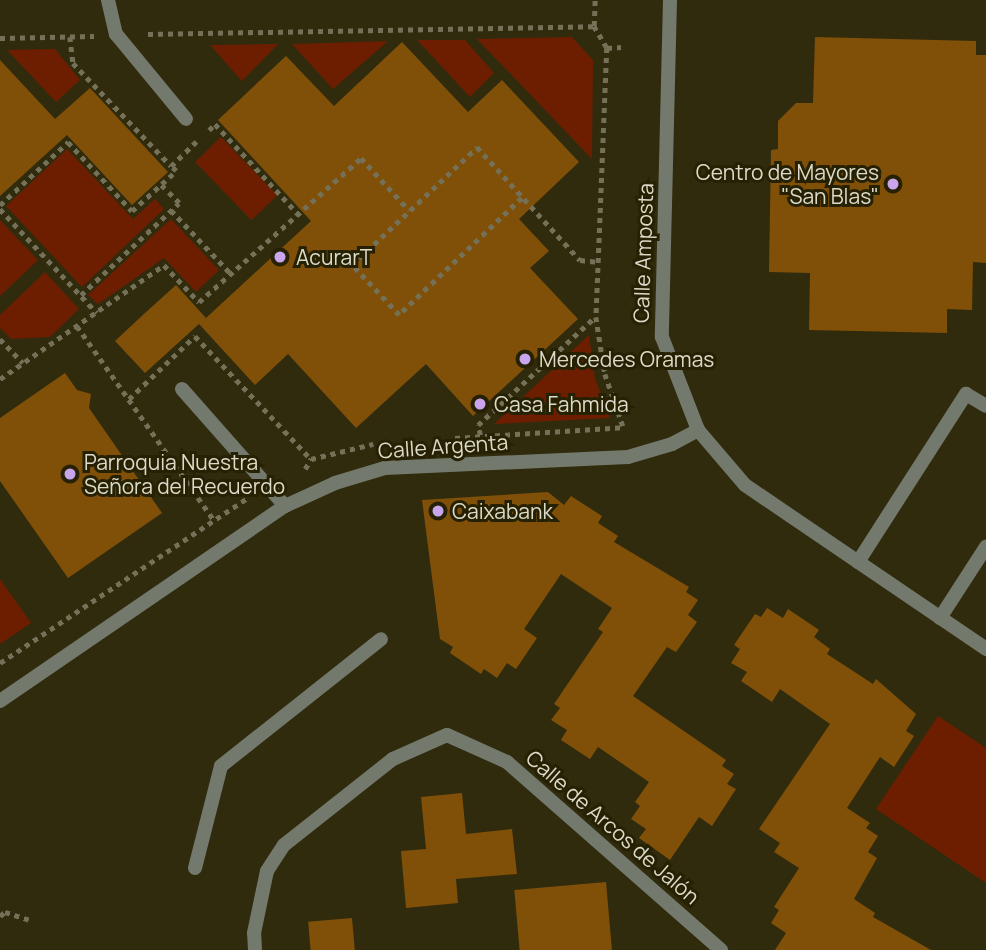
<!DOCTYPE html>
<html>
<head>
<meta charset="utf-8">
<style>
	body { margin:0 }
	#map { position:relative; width:986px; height:950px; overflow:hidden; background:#302b0d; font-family:Manrope,sans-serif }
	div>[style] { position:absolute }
	.green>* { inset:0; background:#6e1e00; transform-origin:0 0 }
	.building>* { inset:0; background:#805009; transform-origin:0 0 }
	.path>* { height:4.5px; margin-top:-2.25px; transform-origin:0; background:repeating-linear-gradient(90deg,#757158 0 5px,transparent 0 10px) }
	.lane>* { height:14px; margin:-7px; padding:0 7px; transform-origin:7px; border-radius:7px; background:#737a6d }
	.street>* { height:14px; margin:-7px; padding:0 7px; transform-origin:7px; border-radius:7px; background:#737a6d }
	.dots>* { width:19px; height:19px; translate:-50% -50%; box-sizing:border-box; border:4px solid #262103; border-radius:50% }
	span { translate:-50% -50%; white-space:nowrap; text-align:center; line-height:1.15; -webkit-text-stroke:6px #262103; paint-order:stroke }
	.poi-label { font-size:21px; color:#dcdac9 }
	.right { translate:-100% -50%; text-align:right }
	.left { translate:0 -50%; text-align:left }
	.street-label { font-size:21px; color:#dcdac9 }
</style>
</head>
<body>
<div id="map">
	<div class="green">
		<i style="clip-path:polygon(572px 37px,593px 60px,592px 159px,477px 39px)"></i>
		<i style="clip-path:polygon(417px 40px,465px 40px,494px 73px,470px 97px)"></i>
		<i style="clip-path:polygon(388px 41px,333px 89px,292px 44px)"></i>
		<i style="clip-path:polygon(278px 44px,242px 81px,210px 45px)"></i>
		<i style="clip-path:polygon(55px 49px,80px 80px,56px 102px,7px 50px)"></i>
		<i style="left:221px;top:137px;width:81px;height:36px;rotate:46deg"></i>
		<i style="clip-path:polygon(67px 149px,133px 219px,155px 199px,164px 209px,82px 287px,6px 206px)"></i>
		<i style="clip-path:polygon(171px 219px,219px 270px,196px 292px,164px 258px,98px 304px,88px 295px)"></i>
		<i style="clip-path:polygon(0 220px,38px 260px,0 296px)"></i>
		<i style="clip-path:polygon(45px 272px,79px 309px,50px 337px,11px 339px,0 328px,0 315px)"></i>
		<i style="clip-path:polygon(589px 335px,595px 378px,610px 418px,494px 424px)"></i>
		<i style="clip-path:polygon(0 579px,31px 623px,0 644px)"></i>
		<i style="clip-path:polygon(938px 716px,986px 748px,986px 883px,876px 809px)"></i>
	</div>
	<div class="building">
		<i style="clip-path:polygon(815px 37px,976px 41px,976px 55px,986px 55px,986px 263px,973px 262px,972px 310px,947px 309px,947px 333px,809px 330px,810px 273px,769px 272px,771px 150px,778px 149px,778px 121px,796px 103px,813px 103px)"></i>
		<i style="clip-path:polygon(402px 42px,468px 112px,502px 80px,579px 162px,519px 219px,549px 251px,530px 268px,578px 319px,473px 416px,426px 364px,356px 428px,288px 354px,255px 385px,199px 324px,145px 373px,115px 341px,145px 313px,176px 285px,206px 318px,311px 221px,218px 120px,286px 56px,334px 106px)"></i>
		<i style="clip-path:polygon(0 60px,55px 119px,90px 88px,168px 172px,132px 205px,67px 135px,0 196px)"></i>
		<i style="clip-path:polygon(65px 373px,77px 390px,91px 394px,89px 408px,162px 513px,68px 578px,0 481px,0 418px)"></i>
		<i style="clip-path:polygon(548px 492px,564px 505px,571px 496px,602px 516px,598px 523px,618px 536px,614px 542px,689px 587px,686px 592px,698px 600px,688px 615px,697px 622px,676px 652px,667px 647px,633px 696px,726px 760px,722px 766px,734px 774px,727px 784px,736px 789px,712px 826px,699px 817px,670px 860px,639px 838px,646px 829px,631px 819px,640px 806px,635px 802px,649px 782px,598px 747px,590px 759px,561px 740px,567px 730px,551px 720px,560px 708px,554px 704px,603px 632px,598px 629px,612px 608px,561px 574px,524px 629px,537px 638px,516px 669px,507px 663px,497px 678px,484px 669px,481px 674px,450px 653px,453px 647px,440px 639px,422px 500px)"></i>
		<i style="clip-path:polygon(767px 608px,783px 618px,788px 609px,819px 630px,814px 637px,830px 649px,827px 654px,873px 684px,876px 679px,916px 714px,906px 731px,914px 736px,894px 767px,880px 757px,847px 808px,870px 823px,866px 828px,878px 836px,868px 852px,877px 858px,854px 899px,875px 913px,873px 917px,931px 950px,775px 950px,786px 933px,771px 923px,779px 910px,774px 907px,799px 868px,774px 852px,780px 843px,759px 829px,830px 724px,780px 689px,772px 702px,741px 681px,747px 672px,731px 663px,740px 649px,734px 645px,755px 614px,761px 617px)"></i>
		<i style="clip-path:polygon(462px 793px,466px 834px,512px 829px,517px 874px,456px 879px,458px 903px,406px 908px,401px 851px,426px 849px,421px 797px)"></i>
		<i style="left:606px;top:882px;width:68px;height:92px;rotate:85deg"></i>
		<i style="left:352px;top:918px;width:32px;height:44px;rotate:85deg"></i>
	</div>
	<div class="path">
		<i style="left:594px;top:26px;width:26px;rotate:-88deg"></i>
		<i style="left:148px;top:34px;width:446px;rotate:-1deg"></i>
		<i style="left:594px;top:26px;width:26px;rotate:59deg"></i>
		<i style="left:607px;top:48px;width:269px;rotate:92.3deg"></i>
		<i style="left:596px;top:317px;width:58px;rotate:81deg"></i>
		<i style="left:605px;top:374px;width:55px;rotate:70.9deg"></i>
		<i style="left:70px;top:37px;width:26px;rotate:83deg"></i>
		<i style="left:73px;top:63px;width:142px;rotate:46.4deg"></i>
		<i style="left:171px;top:166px;width:36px;rotate:-44deg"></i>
		<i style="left:0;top:38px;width:94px;rotate:-1.2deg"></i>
		<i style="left:607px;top:48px;width:14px;rotate:-4deg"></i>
		<i style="left:209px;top:130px;width:8px;rotate:-45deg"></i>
		<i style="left:215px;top:124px;width:124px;rotate:47.3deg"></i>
		<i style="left:522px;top:198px;width:170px;rotate:136.4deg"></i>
		<i style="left:399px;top:315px;width:69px;rotate:-133.2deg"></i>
		<i style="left:352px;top:265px;width:172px;rotate:-43.3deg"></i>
		<i style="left:477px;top:147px;width:153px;rotate:47.7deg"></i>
		<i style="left:580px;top:260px;width:19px;rotate:6deg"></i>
		<i style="left:0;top:205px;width:93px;rotate:-42.8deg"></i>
		<i style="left:68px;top:142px;width:94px;rotate:47.2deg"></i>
		<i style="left:132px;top:211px;width:59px;rotate:-42.3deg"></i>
		<i style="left:176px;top:171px;width:7px;rotate:-135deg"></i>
		<i style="left:0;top:209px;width:142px;rotate:47deg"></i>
		<i style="left:171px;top:210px;width:88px;rotate:46.8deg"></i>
		<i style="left:81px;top:295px;width:134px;rotate:-43.2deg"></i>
		<i style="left:179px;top:203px;width:25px;rotate:-135deg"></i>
		<i style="left:77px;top:326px;width:236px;rotate:54.8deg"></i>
		<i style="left:0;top:339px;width:33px;rotate:46deg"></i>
		<i style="left:0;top:379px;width:200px;rotate:-34.8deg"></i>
		<i style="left:164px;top:265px;width:51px;rotate:46.6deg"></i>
		<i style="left:199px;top:302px;width:217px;rotate:-41.6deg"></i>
		<i style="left:361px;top:158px;width:71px;rotate:47.3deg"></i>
		<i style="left:129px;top:399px;width:91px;rotate:-43.7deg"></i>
		<i style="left:195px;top:336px;width:169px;rotate:46.7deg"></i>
		<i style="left:480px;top:435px;width:10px;rotate:-101deg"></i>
		<i style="left:478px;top:425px;width:159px;rotate:-42.7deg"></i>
		<i style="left:455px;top:438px;width:168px;rotate:-3.7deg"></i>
		<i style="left:305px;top:469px;width:12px;rotate:-59deg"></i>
		<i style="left:311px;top:459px;width:64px;rotate:-13.6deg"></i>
		<i style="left:0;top:663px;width:296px;rotate:-33.7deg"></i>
		<i style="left:0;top:916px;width:6px;rotate:-39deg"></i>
		<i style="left:5px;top:912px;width:25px;rotate:18deg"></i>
	</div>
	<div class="lane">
		<i style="left:108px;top:0;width:35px;rotate:77deg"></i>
		<i style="left:116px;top:34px;width:110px;rotate:50.5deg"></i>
		<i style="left:182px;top:389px;width:156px;rotate:48.6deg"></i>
		<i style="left:858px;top:562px;width:200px;rotate:-57.3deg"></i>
		<i style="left:966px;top:394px;width:23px;rotate:31deg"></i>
		<i style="left:940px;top:618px;width:85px;rotate:-57.1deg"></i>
		<i style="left:195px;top:868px;width:105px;rotate:-75.7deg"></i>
		<i style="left:221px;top:766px;width:204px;rotate:-38.4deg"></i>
	</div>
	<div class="street">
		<i style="left:670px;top:0;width:337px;rotate:91.4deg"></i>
		<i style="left:662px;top:337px;width:100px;rotate:68.8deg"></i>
		<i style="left:698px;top:430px;width:72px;rotate:49.5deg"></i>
		<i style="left:745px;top:485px;width:292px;rotate:34.2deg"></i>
		<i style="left:0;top:701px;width:345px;rotate:-34.4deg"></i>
		<i style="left:285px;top:506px;width:55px;rotate:-24.7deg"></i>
		<i style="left:335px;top:483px;width:52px;rotate:-16.7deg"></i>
		<i style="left:385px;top:468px;width:243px;rotate:-2.6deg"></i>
		<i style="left:628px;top:457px;width:46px;rotate:-16.5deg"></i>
		<i style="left:672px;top:444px;width:30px;rotate:-28deg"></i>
		<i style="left:255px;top:950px;width:17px;rotate:-93deg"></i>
		<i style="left:254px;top:933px;width:63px;rotate:-78.2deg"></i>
		<i style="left:267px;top:871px;width:31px;rotate:-57deg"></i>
		<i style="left:284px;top:845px;width:139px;rotate:-38.3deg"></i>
		<i style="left:393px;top:759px;width:59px;rotate:-24deg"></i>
		<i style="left:447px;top:735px;width:66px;rotate:24.2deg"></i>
		<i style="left:507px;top:762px;width:285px;rotate:41.3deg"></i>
	</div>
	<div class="dots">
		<i style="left:893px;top:184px;background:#c9a5ee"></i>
		<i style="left:280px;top:257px;background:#c9a5ee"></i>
		<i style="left:525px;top:359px;background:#c9a5ee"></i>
		<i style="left:480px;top:404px;background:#c9a5ee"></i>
		<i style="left:70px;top:474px;background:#c9a5ee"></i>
		<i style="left:438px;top:511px;background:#c9a5ee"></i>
	</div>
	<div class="poi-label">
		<span class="right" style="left:879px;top:184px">Centro de Mayores<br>"San Blas"</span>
		<span class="left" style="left:296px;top:257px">AcurarT</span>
		<span class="left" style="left:539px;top:359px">Mercedes Oramas</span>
		<span class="left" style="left:494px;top:404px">Casa Fahmida</span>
		<span class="left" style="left:84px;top:474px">Parroquia Nuestra<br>Señora del Recuerdo</span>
		<span class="left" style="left:452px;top:511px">Caixabank</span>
	</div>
	<div class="street-label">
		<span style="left:643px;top:253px;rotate:-88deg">Calle Amposta</span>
		<span style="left:443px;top:446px;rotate:-4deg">Calle Argenta</span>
		<span style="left:613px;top:827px;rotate:41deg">Calle de Arcos de Jalón</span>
	</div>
</div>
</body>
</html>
